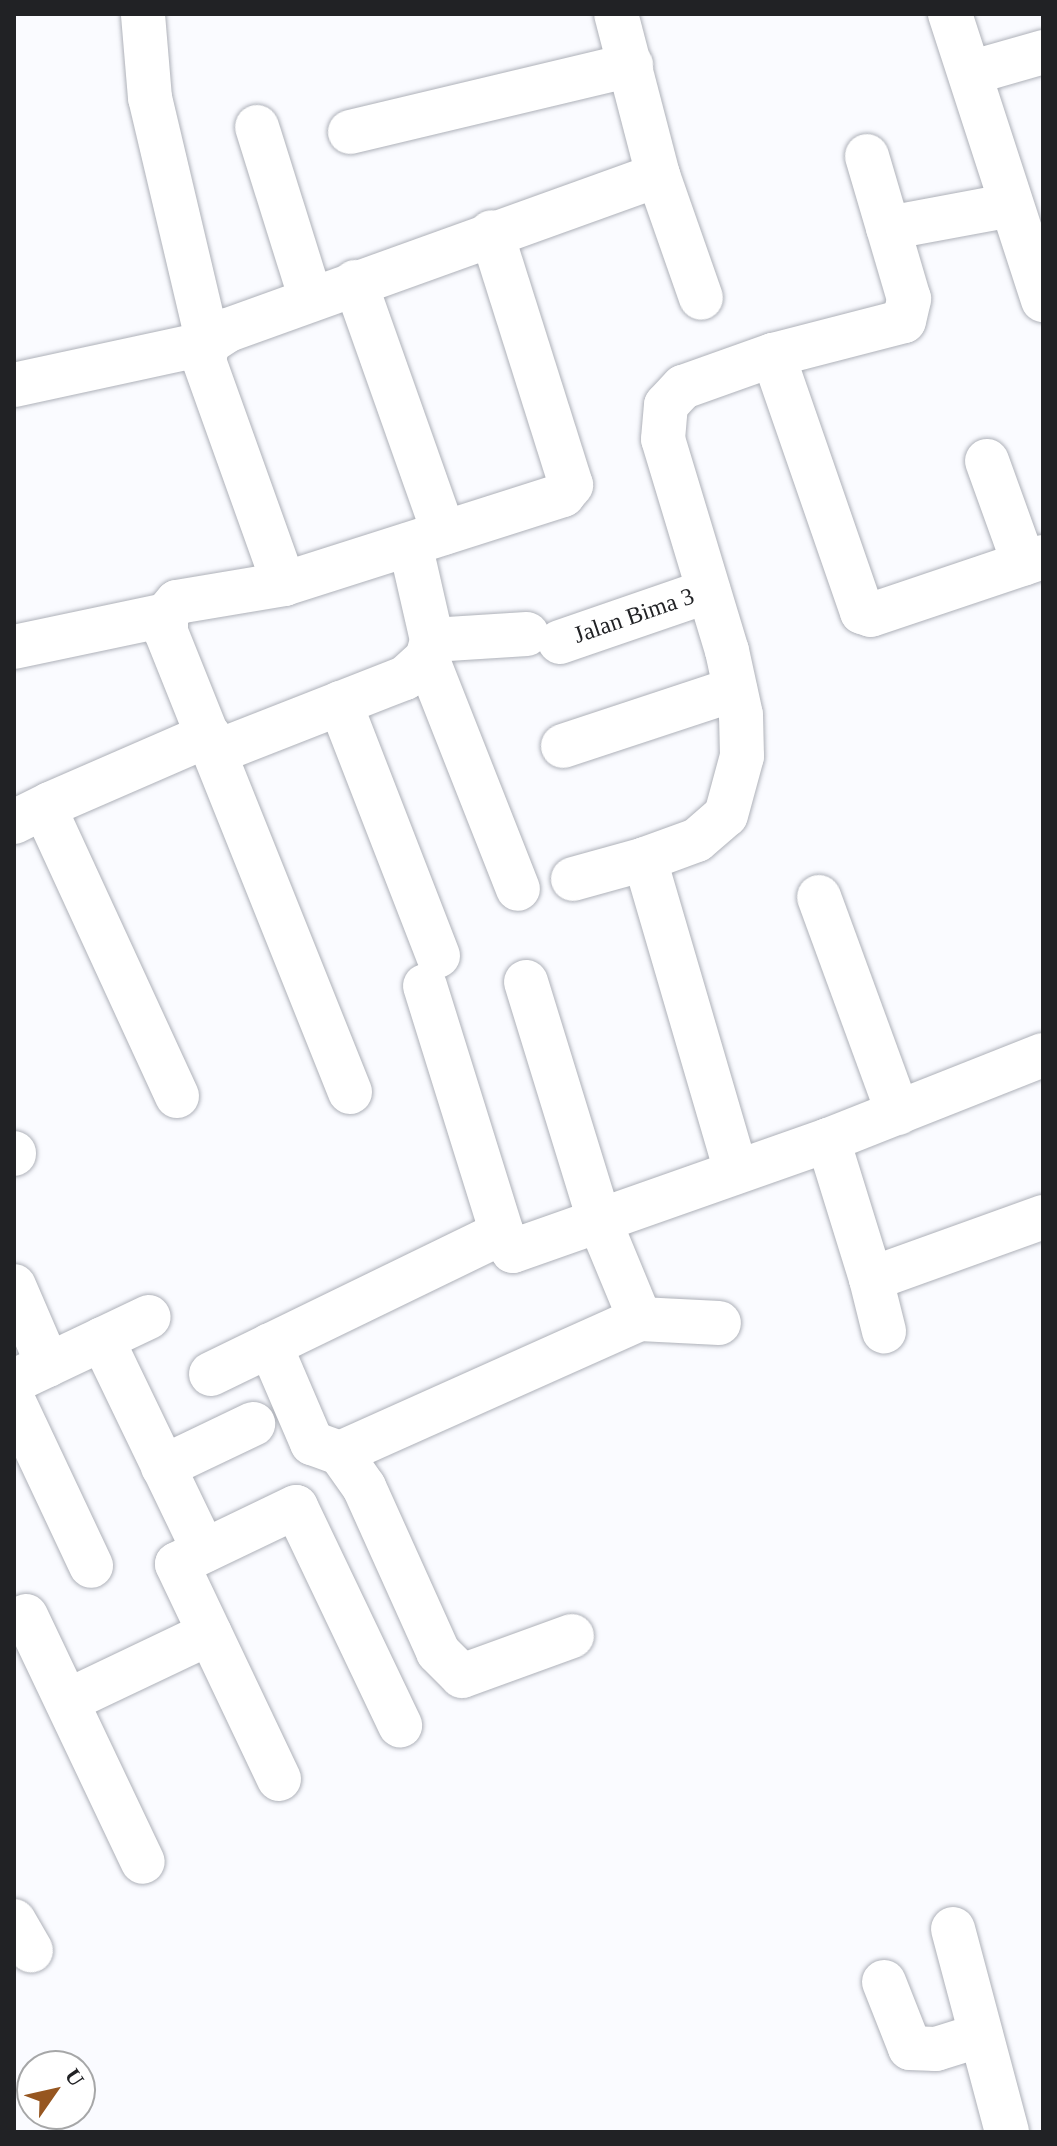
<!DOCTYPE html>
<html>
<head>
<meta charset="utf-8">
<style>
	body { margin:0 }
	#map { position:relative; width:1057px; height:2146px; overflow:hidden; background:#fafbff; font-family:Georgia,serif }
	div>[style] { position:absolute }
	.roads { filter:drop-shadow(0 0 2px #aeb1b9) drop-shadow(0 0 2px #aeb1b9) }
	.minor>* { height:44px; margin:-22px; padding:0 22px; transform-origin:22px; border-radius:22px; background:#fff }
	span { translate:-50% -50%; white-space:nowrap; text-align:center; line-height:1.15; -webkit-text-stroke:8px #fff; paint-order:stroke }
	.street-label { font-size:24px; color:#212225 }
	.frame { position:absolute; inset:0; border:16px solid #212225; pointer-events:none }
	.north { position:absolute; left:16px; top:2050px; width:80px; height:80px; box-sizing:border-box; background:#fff; border:2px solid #a6a7a8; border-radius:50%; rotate:56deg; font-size:22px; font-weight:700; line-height:32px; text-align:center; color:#212225 }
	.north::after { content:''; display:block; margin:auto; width:28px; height:36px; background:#965620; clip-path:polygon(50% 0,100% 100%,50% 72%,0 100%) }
</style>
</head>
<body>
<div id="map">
	<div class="roads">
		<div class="minor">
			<i style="left:950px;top:14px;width:301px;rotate:72deg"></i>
			<i style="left:970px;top:73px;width:76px;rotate:-16deg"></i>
			<i style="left:257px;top:127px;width:180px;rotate:72.6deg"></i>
			<i style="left:350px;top:132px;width:289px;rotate:-13.4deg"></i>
			<i style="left:658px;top:175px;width:130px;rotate:70.7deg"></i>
			<i style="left:888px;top:228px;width:125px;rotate:-10.6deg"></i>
			<i style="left:355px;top:282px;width:266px;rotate:70.5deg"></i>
			<i style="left:773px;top:355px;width:272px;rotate:70.9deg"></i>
			<i style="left:862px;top:612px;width:9px;rotate:18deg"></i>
			<i style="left:871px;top:615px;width:182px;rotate:-18.6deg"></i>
			<i style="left:14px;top:385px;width:198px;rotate:-12.2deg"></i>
			<i style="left:208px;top:343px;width:252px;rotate:-103.3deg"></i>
			<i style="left:150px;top:98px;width:84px;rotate:-94.8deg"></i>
			<i style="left:987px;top:461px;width:109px;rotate:70.2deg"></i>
			<i style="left:284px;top:584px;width:293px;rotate:-17.7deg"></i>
			<i style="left:563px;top:495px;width:13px;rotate:-51deg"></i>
			<i style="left:571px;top:485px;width:265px;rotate:-107.5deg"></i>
			<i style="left:432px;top:640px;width:95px;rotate:-3.6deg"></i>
			<i style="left:560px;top:642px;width:157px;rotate:-19deg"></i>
			<i style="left:14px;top:647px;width:155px;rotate:-11.9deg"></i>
			<i style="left:427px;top:658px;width:248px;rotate:68.5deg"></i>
			<i style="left:340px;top:703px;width:271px;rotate:68.8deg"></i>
			<i style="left:563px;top:746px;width:181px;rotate:-18.3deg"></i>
			<i style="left:216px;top:752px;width:203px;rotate:-21.4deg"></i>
			<i style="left:405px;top:678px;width:30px;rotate:-42deg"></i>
			<i style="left:427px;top:658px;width:19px;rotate:-74deg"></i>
			<i style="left:432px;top:640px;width:98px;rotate:-102.9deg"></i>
			<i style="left:14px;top:822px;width:40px;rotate:-26.6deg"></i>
			<i style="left:573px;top:879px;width:75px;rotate:-15.5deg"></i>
			<i style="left:819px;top:897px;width:230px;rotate:69.9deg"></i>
			<i style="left:526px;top:982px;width:249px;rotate:72.9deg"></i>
			<i style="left:599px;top:1220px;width:107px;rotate:67.5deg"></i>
			<i style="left:425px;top:986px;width:259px;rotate:72.7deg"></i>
			<i style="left:502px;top:1233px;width:21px;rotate:59deg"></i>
			<i style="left:513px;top:1251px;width:334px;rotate:-19.4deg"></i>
			<i style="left:828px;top:1140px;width:231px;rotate:-21.6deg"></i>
			<i style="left:350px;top:1092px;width:495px;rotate:-111.8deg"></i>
			<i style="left:166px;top:632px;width:17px;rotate:-90deg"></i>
			<i style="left:166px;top:615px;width:17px;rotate:-50deg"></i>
			<i style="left:177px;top:602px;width:109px;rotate:-9.5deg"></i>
			<i style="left:284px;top:584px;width:238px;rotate:-109.7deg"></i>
			<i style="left:204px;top:360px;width:17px;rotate:-77deg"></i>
			<i style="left:208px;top:343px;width:24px;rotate:-33deg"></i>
			<i style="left:228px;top:330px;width:457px;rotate:-19.8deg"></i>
			<i style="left:658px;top:175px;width:166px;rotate:-104.6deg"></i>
			<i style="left:177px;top:1096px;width:302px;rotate:-114.7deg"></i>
			<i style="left:51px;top:822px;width:18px;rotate:-93deg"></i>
			<i style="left:50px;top:804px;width:173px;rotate:-23.5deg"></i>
			<i style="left:828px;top:1140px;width:145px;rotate:72.8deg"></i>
			<i style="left:871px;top:1279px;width:183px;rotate:-19.8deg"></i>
			<i style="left:14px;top:1153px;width:1px;rotate:90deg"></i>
			<i style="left:736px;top:1171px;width:325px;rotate:-106.3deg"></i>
			<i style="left:645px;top:859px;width:55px;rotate:-20.1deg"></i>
			<i style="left:697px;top:840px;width:38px;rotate:-41deg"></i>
			<i style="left:726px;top:815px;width:61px;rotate:-74.8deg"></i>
			<i style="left:742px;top:756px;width:41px;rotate:-91.4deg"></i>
			<i style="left:741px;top:715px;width:66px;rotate:-102.3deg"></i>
			<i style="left:727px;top:651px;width:221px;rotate:-106.8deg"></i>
			<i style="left:663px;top:439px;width:34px;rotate:-85deg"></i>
			<i style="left:666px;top:405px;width:25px;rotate:-47deg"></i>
			<i style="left:683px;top:387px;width:96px;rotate:-19.6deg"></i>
			<i style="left:773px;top:355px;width:135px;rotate:-14.5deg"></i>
			<i style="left:904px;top:321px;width:23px;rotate:-77deg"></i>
			<i style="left:909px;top:299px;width:149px;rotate:-106.4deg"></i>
			<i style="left:871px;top:1279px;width:54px;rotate:76deg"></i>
			<i style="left:14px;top:1286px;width:86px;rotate:66.7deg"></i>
			<i style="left:102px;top:1339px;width:235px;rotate:64.3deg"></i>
			<i style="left:270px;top:1345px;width:107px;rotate:66.8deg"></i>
			<i style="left:312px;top:1443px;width:30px;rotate:20deg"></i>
			<i style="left:340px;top:1453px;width:42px;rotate:54.8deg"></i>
			<i style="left:364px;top:1487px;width:181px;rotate:65.8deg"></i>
			<i style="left:438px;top:1652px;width:34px;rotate:45deg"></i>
			<i style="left:462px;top:1676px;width:117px;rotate:-20deg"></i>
			<i style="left:211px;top:1374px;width:323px;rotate:-25.9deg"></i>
			<i style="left:14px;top:1381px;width:149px;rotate:-25.4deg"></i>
			<i style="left:14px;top:1402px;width:181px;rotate:64.8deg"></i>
			<i style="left:340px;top:1453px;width:329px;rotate:-24.1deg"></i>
			<i style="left:640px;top:1319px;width:79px;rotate:2.9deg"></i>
			<i style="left:163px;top:1467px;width:100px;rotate:-25.5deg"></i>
			<i style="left:26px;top:1616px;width:272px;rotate:64.6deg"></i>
			<i style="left:67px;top:1701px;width:158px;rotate:-25.4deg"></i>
			<i style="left:279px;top:1779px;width:238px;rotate:-115.4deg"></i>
			<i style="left:177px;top:1564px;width:132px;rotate:-25.6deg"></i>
			<i style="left:296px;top:1507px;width:242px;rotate:64.5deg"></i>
			<i style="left:14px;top:1921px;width:34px;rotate:60deg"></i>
			<i style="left:953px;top:1929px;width:210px;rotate:75.1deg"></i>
			<i style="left:884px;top:1982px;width:71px;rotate:68.5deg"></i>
			<i style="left:910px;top:2048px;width:26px;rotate:2deg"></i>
			<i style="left:936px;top:2049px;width:47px;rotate:-17.3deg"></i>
		</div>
	</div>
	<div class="street-label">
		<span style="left:634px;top:616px;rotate:-19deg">Jalan Bima 3</span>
	</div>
	<div class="frame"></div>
	<div class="north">U</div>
</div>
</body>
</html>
